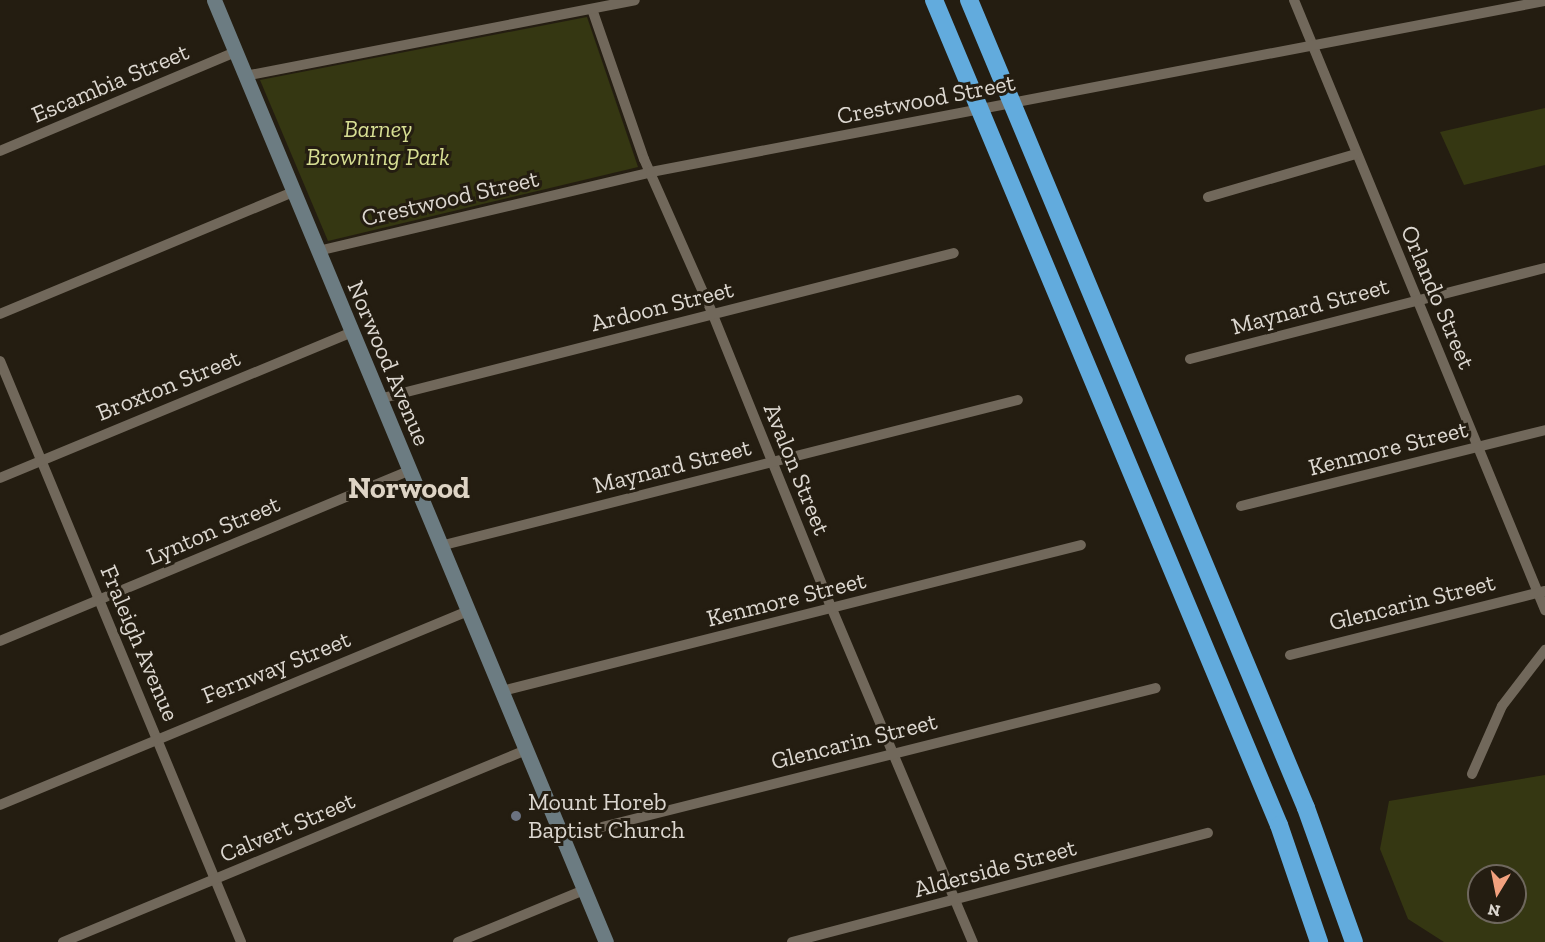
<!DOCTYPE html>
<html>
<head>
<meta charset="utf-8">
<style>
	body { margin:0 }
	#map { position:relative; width:1545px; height:942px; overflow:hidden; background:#241d11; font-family:"Zilla Slab",serif }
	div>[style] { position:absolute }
	.green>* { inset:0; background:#353712 }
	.minor>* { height:10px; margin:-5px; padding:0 5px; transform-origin:5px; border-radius:5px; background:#71685b }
	.secondary>* { height:15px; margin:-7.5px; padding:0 7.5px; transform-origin:7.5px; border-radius:7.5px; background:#6c7c82 }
	.motorway>* { height:18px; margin:-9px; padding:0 9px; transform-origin:9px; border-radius:9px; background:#62abdd }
	.dots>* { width:16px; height:16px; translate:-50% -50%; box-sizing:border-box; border:3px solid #241d11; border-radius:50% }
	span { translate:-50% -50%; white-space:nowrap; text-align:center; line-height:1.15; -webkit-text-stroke:6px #241d11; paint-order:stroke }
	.street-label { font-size:24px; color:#dcd7d0 }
	.park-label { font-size:24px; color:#d7de93; font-style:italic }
	.poi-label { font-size:24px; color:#dcd7d0 }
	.left { translate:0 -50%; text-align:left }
	.district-label { font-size:30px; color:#ded4c5; font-weight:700 }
	.north { position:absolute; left:1467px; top:864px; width:60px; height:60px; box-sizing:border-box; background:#241d11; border:2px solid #6e675d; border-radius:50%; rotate:190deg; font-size:16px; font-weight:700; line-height:24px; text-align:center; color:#dcd7d0 }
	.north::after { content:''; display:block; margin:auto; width:21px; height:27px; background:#f2a17e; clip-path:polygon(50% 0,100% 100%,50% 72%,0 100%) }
</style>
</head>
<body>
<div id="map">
	<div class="green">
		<i style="clip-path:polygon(587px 17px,638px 167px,328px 241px,260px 80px)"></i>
		<i style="clip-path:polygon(1545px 108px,1545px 165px,1464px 185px,1440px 132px)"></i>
		<i style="clip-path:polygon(evenodd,1545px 775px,1545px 942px,1444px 942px,1408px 919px,1380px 849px,1389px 801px,1545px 775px,1479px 876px,1515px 876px,1515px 912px,1479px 912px,1479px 876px)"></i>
	</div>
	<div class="minor">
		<i style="left:1294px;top:0;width:660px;rotate:67.63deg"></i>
		<i style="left:592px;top:9px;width:159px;rotate:70.9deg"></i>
		<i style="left:644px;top:159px;width:171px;rotate:66.1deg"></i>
		<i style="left:713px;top:315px;width:317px;rotate:68deg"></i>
		<i style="left:832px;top:609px;width:362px;rotate:67.1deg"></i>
		<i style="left:245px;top:76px;width:397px;rotate:-11deg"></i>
		<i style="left:0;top:151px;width:255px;rotate:-22.8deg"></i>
		<i style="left:1208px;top:197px;width:154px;rotate:-16.2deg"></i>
		<i style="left:318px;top:251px;width:342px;rotate:-13.3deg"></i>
		<i style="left:651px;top:172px;width:910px;rotate:-10.83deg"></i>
		<i style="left:0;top:314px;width:317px;rotate:-22.6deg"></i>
		<i style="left:1190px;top:359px;width:366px;rotate:-14.4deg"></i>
		<i style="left:0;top:361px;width:629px;rotate:67.47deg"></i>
		<i style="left:379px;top:399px;width:593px;rotate:-14.25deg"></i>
		<i style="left:0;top:478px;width:381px;rotate:-22.5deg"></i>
		<i style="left:1241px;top:506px;width:313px;rotate:-14deg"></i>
		<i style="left:440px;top:546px;width:596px;rotate:-14.18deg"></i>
		<i style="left:0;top:641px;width:443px;rotate:-22.6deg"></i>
		<i style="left:1290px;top:655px;width:263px;rotate:-14.1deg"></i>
		<i style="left:502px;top:691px;width:597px;rotate:-14.15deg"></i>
		<i style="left:1472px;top:774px;width:74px;rotate:-66.2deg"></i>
		<i style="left:1502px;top:706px;width:71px;rotate:-52.5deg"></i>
		<i style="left:0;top:805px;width:507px;rotate:-22.52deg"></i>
		<i style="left:562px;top:837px;width:612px;rotate:-14.08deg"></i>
		<i style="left:63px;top:942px;width:501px;rotate:-22.52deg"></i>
		<i style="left:458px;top:942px;width:136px;rotate:-22.4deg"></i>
		<i style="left:792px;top:942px;width:430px;rotate:-14.7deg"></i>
	</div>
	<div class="secondary">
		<i style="left:214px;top:0;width:1020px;rotate:67.41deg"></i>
	</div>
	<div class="motorway">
		<i style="left:934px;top:0;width:894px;rotate:67.31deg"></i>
		<i style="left:1279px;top:825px;width:124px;rotate:71.1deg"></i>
		<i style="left:969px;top:0;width:875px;rotate:67.36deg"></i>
		<i style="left:1306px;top:808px;width:142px;rotate:70.3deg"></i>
	</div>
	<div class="dots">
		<i style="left:516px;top:816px;background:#6b7280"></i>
	</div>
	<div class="street-label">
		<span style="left:110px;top:83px;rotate:-23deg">Escambia Street</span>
		<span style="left:926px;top:99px;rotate:-11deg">Crestwood Street</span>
		<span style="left:450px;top:198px;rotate:-13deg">Crestwood Street</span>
		<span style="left:1438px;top:297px;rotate:67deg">Orlando Street</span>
		<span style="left:662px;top:306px;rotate:-14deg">Ardoon Street</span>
		<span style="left:1310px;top:306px;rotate:-15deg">Maynard Street</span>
		<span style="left:389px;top:363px;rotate:67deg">Norwood Avenue</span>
		<span style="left:168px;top:385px;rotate:-22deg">Broxton Street</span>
		<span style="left:1388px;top:448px;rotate:-14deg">Kenmore Street</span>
		<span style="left:672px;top:466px;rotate:-14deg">Maynard Street</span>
		<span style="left:797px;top:469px;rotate:68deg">Avalon Street</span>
		<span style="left:213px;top:530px;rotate:-23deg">Lynton Street</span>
		<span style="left:786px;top:599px;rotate:-14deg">Kenmore Street</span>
		<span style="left:1412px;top:602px;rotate:-14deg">Glencarin Street</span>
		<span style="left:140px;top:643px;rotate:67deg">Fraleigh Avenue</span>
		<span style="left:276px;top:667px;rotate:-22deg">Fernway Street</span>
		<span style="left:854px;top:741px;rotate:-14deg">Glencarin Street</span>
		<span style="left:287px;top:827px;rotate:-23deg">Calvert Street</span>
		<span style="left:995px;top:868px;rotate:-15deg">Alderside Street</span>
	</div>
	<div class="park-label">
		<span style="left:378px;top:143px">Barney<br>Browning Park</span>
	</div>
	<div class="poi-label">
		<span class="left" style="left:528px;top:816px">Mount Horeb<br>Baptist Church</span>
	</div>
	<div class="district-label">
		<span style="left:409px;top:488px">Norwood</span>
	</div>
	<div class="north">N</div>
</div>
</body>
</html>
